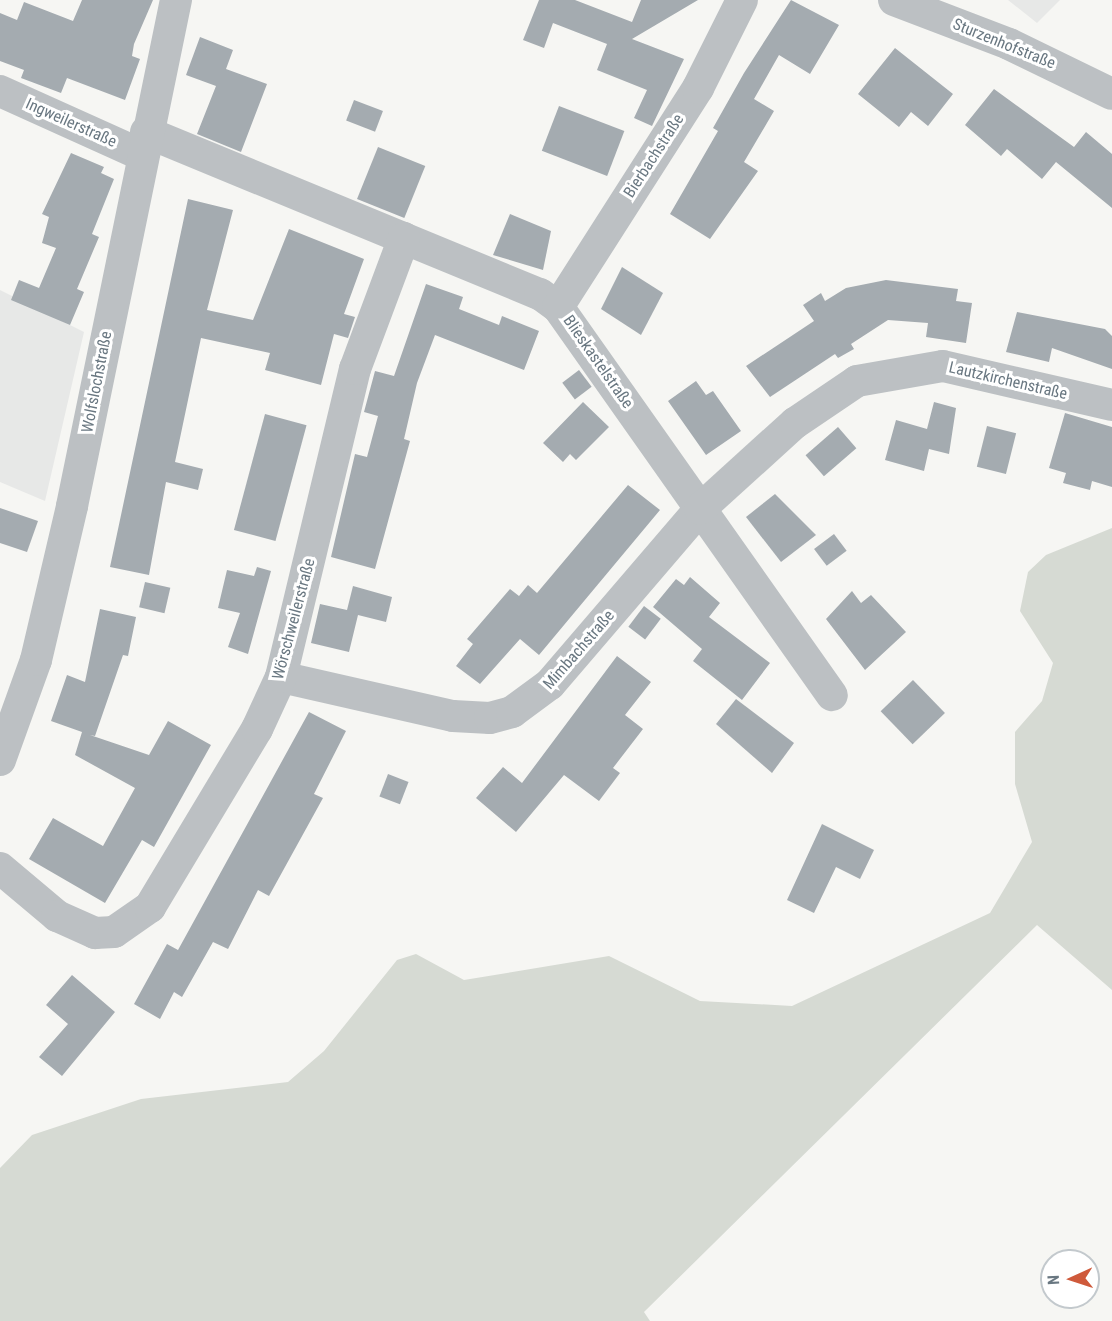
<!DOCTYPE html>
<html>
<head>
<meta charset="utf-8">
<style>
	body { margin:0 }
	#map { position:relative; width:1112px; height:1321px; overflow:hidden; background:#f6f6f3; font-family:"Roboto Condensed",sans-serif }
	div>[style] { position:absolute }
	.built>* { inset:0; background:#e7e8e7 }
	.green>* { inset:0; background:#d6dad3 }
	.building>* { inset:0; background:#a4abb0; transform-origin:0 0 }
	.street>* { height:32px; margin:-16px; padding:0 16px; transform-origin:16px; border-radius:16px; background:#bcc0c3 }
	span { translate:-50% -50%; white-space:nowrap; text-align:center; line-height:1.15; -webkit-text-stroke:6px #fff; paint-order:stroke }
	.street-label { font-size:16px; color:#697781 }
	.north { position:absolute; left:1040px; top:1249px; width:60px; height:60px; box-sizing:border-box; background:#fff; border:2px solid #c3c9cd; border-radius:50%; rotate:267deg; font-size:16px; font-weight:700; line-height:24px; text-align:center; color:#697781 }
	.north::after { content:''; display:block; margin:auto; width:21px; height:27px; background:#cf5a3b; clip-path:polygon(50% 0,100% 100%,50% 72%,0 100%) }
</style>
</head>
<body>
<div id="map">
	<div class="built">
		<i style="clip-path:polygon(1008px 0,1060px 0,1037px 23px)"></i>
		<i style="clip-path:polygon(0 290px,84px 332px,45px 501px,0 482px)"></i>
	</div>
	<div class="green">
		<i style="clip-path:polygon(1112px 528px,1112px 990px,1037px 925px,644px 1312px,650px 1321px,0 1321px,0 1168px,32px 1135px,141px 1099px,288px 1082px,324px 1051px,397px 960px,416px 954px,464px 980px,609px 956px,700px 1001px,792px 1006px,990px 913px,1032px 842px,1015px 784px,1015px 732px,1042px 701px,1053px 663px,1020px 611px,1028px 572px,1046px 555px)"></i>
	</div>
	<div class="building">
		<i style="clip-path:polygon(82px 0,153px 0,134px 44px,132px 56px,140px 59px,125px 100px,67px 78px,61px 93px,21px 78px,24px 70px,0 61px,0 13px,17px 20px,24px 2px,73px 21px)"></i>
		<i style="clip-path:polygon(539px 0,575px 0,632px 22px,641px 0,698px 0,632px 39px,684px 59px,652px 126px,634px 118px,647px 90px,597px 70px,607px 44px,553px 23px,544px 48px,523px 40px)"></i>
		<i style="clip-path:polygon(791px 0,839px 25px,810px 74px,779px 55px,754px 99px,774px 111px,744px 162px,758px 171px,710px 239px,670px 214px,718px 131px,713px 128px,744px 73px)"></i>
		<i style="clip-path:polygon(200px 37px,233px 50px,226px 69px,267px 84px,241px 152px,197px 134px,216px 86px,186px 75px)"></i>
		<i style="clip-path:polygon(895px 48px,953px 94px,928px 126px,911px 112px,899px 127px,858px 94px)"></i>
		<i style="clip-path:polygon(994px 89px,1074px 147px,1086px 132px,1112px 154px,1112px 208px,1056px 162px,1042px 179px,1007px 149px,1001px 156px,965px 125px)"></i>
		<i style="left:354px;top:100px;width:31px;height:22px;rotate:21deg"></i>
		<i style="left:559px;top:106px;width:70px;height:48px;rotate:21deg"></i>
		<i style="left:378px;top:147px;width:51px;height:56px;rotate:22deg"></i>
		<i style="clip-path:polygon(71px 153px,104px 167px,101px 173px,114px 179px,92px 234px,99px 237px,77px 289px,84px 292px,70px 325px,11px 300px,19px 280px,39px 288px,56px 248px,42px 243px,49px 217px,42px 214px)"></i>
		<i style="clip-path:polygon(188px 199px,233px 210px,207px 310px,253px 320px,289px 229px,364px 259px,344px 314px,355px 317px,348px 338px,334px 334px,321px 385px,265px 370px,270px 353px,201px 338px,175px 462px,203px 469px,198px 490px,166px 482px,149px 575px,110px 567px)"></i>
		<i style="clip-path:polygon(510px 214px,551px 231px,543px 270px,493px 255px)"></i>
		<i style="clip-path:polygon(622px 267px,663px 293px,641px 335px,601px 309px)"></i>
		<i style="clip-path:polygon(886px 280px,958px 289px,956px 301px,972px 303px,966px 343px,926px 337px,928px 323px,888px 320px,851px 344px,854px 349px,838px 358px,835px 354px,770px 397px,746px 366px,814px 321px,803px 305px,821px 293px,825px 301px,846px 288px)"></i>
		<i style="clip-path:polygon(426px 284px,463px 297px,459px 309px,499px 325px,502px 316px,539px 331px,524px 370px,435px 335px,417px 383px,404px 439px,410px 441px,375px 569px,331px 557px,355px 454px,367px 457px,378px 416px,364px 412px,375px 371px,394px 376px)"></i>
		<i style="clip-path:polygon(1017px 312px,1105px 329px,1112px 336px,1112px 369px,1052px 348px,1049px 362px,1006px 352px)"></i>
		<i style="left:579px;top:370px;width:21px;height:21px;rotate:53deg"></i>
		<i style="clip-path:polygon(696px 381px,706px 395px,713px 391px,741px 431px,706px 455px,668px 401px)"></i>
		<i style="clip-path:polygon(583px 402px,609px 427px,576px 460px,570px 454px,563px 462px,543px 443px)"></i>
		<i style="clip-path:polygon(934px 402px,956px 408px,949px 454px,929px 449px,924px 471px,885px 460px,896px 420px,927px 429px)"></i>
		<i style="clip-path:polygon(1065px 413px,1112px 427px,1112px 487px,1092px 481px,1090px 490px,1063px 483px,1066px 473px,1049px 468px)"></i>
		<i style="left:265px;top:414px;width:43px;height:120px;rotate:15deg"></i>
		<i style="left:987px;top:426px;width:30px;height:42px;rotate:14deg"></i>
		<i style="left:838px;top:427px;width:28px;height:43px;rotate:49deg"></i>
		<i style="clip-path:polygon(628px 485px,660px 510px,539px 655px,520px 639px,480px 684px,456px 666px,473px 644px,467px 639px,510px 589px,519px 596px,528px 585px,537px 593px)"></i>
		<i style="clip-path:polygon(775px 494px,816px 535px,781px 562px,746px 517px)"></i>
		<i style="clip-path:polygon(0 508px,38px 521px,27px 552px,0 543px)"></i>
		<i style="left:834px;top:534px;width:21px;height:25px;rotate:53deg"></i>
		<i style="clip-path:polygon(257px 567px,271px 571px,248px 654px,228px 647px,240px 613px,218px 608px,227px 570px,254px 576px)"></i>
		<i style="clip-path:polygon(690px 577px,720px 603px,709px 617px,770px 663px,742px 700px,693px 661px,702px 649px,653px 607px,676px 579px,684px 585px)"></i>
		<i style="left:145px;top:582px;width:26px;height:26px;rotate:13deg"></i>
		<i style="clip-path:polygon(353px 586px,392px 597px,386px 622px,358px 615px,349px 652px,311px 643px,320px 604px,347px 610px)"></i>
		<i style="clip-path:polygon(852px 591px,861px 603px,871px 595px,906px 632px,865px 670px,826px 619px)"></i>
		<i style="left:644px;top:606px;width:21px;height:26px;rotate:37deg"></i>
		<i style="clip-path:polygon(100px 609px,136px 617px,128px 656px,123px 655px,95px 736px,90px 735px,149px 755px,168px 721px,211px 745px,154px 847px,142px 840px,105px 903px,29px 859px,53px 818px,103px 846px,135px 788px,75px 755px,82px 732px,51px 721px,67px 675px,85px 682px)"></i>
		<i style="clip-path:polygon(617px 656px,651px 682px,625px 715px,643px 729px,613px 768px,620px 773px,599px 801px,564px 775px,516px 832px,476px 798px,503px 767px,522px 783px)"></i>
		<i style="left:913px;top:680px;width:46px;height:45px;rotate:46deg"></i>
		<i style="clip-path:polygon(736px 699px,794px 743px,772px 773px,716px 724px)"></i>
		<i style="clip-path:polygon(309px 712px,346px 731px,314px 794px,323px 798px,269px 896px,258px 890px,228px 949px,213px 942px,182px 997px,174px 992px,160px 1019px,134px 1004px,167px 944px,178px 950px)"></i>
		<i style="left:388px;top:774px;width:22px;height:24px;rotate:21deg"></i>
		<i style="clip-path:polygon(822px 824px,874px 850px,860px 879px,836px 867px,814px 913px,787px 900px)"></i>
		<i style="clip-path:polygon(72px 975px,115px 1012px,62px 1076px,39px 1057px,68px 1024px,46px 1005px)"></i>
	</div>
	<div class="street">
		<i style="left:894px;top:0;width:123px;rotate:20.9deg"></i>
		<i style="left:1009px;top:44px;width:114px;rotate:25.9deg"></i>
		<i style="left:0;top:91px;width:156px;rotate:24.3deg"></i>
		<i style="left:146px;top:132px;width:426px;rotate:22.4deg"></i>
		<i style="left:540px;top:294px;width:22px;rotate:36deg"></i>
		<i style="left:558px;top:307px;width:475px;rotate:54.8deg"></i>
		<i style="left:558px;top:307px;width:260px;rotate:-57.4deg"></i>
		<i style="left:698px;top:88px;width:98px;rotate:-63.4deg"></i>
		<i style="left:281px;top:677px;width:176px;rotate:12.8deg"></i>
		<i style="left:453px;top:716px;width:37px;rotate:3deg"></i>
		<i style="left:490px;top:718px;width:23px;rotate:-15deg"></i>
		<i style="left:512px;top:712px;width:47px;rotate:-36.4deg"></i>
		<i style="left:550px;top:684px;width:230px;rotate:-49.4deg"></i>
		<i style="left:700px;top:509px;width:128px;rotate:-42.2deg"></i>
		<i style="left:795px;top:423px;width:75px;rotate:-34.1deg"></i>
		<i style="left:857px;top:381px;width:87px;rotate:-9.9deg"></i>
		<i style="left:943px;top:366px;width:173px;rotate:13deg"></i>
		<i style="left:0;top:760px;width:106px;rotate:-70.2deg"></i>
		<i style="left:36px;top:660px;width:158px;rotate:-76.8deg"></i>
		<i style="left:72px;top:506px;width:517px;rotate:-78.39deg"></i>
		<i style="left:0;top:868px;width:75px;rotate:40.1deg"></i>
		<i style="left:57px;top:916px;width:42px;rotate:24.1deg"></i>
		<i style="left:95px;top:933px;width:19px;rotate:-3deg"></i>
		<i style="left:114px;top:932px;width:44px;rotate:-34.8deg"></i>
		<i style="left:150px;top:907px;width:208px;rotate:-59deg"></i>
		<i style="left:257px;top:729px;width:57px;rotate:-65.2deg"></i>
		<i style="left:281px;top:677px;width:317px;rotate:-76.5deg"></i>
		<i style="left:355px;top:369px;width:140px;rotate:-69.5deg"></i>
	</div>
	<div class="street-label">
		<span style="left:1004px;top:44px;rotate:22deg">Sturzenhofstraße</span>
		<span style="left:71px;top:123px;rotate:24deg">Ingweilerstraße</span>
		<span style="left:654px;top:156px;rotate:-57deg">Bierbachstraße</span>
		<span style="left:598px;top:362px;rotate:55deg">Blieskastelstraße</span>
		<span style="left:1008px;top:381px;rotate:13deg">Lautzkirchenstraße</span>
		<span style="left:97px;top:382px;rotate:-79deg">Wolfslochstraße</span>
		<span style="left:294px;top:619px;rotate:-75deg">Wörschweilerstraße</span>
		<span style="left:579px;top:650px;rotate:-49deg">Mimbachstraße</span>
	</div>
	<div class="north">N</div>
</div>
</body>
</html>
